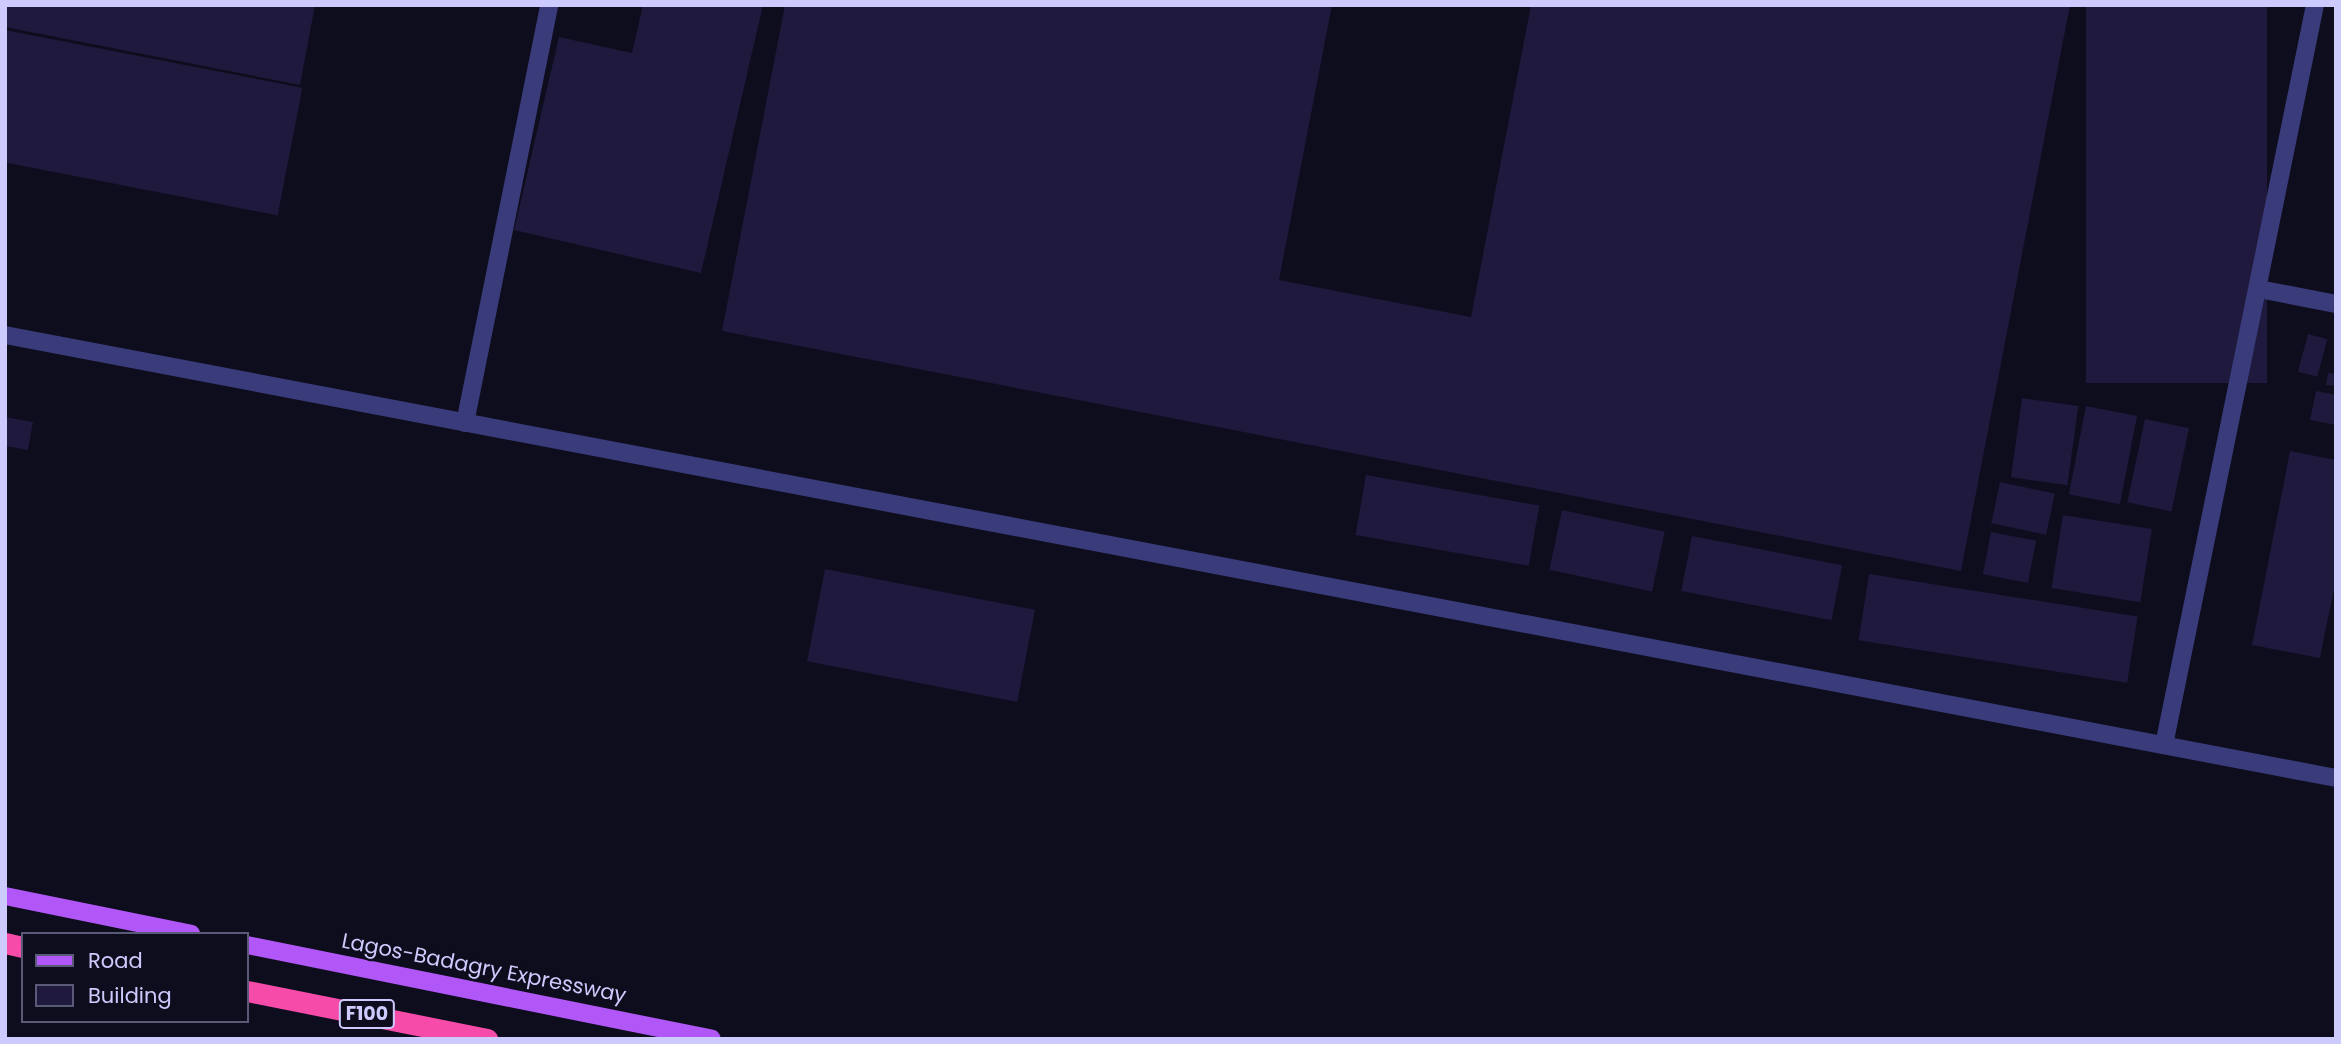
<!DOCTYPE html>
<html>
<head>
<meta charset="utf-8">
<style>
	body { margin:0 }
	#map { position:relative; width:2341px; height:1044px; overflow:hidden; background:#0e0d1d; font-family:Poppins,sans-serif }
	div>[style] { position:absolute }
	.building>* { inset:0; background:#1e193d; transform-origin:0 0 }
	.minor>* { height:18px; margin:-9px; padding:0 9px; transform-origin:9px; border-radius:9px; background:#393b7a }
	.major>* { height:18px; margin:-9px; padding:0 9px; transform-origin:9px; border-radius:9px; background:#b157f8 }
	.highway>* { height:21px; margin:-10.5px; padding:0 10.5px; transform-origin:10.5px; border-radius:10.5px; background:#f74ba9 }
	span { translate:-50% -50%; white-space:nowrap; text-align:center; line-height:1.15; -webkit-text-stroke:5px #0e0d1d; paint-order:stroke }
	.shield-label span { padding:2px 5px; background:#0e0d1d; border:2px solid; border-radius:5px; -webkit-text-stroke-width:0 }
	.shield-label { font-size:19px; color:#cdcbfd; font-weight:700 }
	.street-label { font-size:21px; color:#cdcbfd }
	.frame { position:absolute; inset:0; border:7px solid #cdcbfd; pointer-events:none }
	.legend { position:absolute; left:21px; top:932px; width:228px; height:91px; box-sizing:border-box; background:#0e0d1d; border:2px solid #5a5977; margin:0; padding:9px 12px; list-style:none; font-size:21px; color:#cdcbfd }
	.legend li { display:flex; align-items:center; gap:14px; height:35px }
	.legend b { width:35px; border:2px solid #5a5977 }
</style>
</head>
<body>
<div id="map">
	<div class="building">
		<i style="clip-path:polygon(5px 5px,315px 5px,300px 85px,5px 27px)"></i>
		<i style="clip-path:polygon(643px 5px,763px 5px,701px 273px,514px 230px,559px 37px,632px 53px)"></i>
		<i style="clip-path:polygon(785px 5px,1332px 5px,1279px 280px,1471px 317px,1531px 5px,2070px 5px,1961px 571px,722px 331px)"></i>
		<i style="left:2086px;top:5px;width:181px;height:378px"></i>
		<i style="left:5px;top:30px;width:303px;height:130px;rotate:11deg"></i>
		<i style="left:2308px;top:334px;width:20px;height:39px;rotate:15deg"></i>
		<i style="clip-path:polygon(2328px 373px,2336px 374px,2336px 386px,2326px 385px)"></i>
		<i style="clip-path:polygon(2316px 391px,2336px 395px,2336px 425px,2310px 420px)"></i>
		<i style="left:2022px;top:398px;width:57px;height:80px;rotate:8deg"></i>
		<i style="left:2086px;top:406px;width:52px;height:90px;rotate:11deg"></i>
		<i style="clip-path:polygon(5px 417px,33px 422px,28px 450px,5px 446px)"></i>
		<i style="left:2145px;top:419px;width:45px;height:85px;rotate:12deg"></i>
		<i style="clip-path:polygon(2290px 451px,2336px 460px,2336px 579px,2320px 658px,2252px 645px)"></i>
		<i style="left:1366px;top:475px;width:176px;height:61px;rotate:10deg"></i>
		<i style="left:2000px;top:482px;width:56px;height:42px;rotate:12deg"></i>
		<i style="left:1562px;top:510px;width:105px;height:61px;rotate:12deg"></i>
		<i style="left:2063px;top:515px;width:90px;height:74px;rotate:9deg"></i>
		<i style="left:1991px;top:532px;width:46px;height:43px;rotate:11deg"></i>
		<i style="left:1692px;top:536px;width:153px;height:56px;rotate:11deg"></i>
		<i style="left:825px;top:569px;width:214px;height:94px;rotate:11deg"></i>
		<i style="left:1869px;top:574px;width:272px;height:67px;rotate:9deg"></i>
	</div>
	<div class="minor">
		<i style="left:2259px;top:289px;width:78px;rotate:11deg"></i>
		<i style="left:5px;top:335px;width:2373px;rotate:10.76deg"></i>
		<i style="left:465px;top:423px;width:426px;rotate:-78.6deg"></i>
		<i style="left:2164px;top:745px;width:755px;rotate:-78.47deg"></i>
	</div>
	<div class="major">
		<i style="left:5px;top:896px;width:190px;rotate:11.5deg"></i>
		<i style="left:247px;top:945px;width:474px;rotate:11.4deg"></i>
	</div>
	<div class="highway">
		<i style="left:5px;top:943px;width:18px;rotate:13deg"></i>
		<i style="left:247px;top:991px;width:245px;rotate:11.3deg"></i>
	</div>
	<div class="shield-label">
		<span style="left:367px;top:1014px">F100</span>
	</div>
	<div class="street-label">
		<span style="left:484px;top:968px;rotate:11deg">Lagos-Badagry Expressway</span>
	</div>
	<div class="frame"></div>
	<ul class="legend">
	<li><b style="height:9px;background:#b157f8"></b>Road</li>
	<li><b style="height:19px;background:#1e193d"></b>Building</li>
	</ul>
</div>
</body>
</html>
